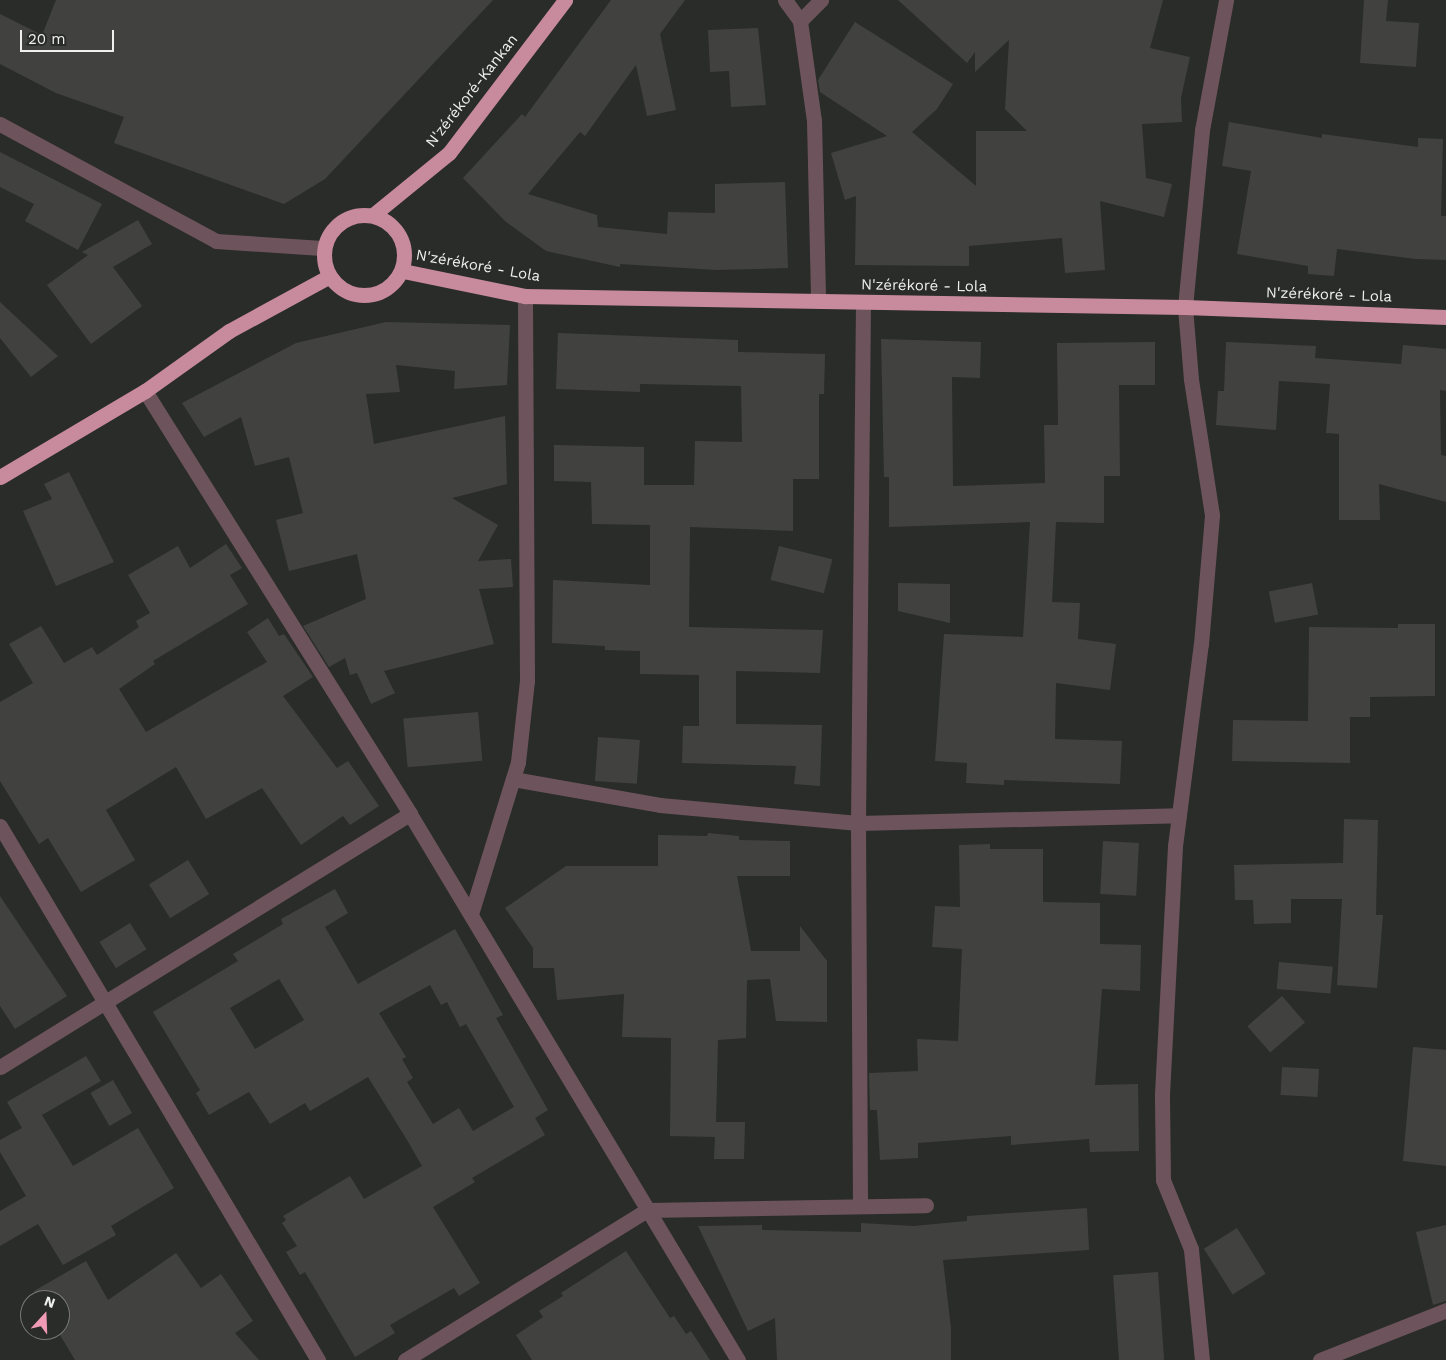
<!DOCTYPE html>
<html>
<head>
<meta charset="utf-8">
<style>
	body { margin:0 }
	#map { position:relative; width:1446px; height:1360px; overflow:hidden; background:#2a2c29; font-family:"Work Sans",sans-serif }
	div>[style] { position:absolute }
	.building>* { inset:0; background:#414240; transform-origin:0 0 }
	.street>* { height:15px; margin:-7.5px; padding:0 7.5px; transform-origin:7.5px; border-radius:7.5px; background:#6d545c }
	.highway>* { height:15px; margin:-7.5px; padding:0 7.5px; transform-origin:7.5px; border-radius:7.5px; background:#c88b9e }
	.highway>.ring { margin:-7.5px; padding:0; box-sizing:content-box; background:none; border:15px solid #c88b9e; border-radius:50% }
	span { translate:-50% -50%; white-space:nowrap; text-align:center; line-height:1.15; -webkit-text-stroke:4px #2a2c29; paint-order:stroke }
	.street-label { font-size:15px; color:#efefee }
	.north { position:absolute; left:20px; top:1290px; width:50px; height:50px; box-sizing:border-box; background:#2a2c29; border:1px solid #797a78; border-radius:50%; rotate:20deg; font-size:14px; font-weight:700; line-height:20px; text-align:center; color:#efefee }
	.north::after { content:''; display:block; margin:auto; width:18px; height:22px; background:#f09ab6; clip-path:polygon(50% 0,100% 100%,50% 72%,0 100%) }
	.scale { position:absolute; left:20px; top:30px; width:94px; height:22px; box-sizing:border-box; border:2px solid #efefee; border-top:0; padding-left:6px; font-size:15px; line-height:18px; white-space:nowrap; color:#efefee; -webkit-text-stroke:4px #2a2c29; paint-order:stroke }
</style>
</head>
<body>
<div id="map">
	<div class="building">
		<i style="clip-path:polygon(56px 0,493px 0,325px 179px,284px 204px,114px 143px,124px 117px,56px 93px,0 64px,0 14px,42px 35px)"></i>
		<i style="clip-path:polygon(611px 0,685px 0,660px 34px,676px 110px,647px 116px,636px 65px,585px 136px,580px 132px,528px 194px,597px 215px,598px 227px,667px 234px,668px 212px,715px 213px,715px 184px,785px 182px,788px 268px,717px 270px,620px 264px,620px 267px,546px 251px,505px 221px,463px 178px,522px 114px,525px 117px)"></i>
		<i style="clip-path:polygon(898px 0,1163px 0,1150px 48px,1190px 57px,1181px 98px,1182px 122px,1142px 124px,1146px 178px,1172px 184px,1164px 217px,1100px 201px,1105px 270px,1065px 273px,1062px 238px,969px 246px,969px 266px,855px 265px,856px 196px,845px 200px,831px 153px,887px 136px,820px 92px,818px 80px,855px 22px,953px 84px,937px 109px,912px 132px,976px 186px,976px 131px,1027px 131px,1005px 109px,1009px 40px,975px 72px,975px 52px,967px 63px)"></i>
		<i style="clip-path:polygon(1364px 0,1388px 0,1386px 21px,1419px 23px,1416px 67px,1360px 63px)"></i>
		<i style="clip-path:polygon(758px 28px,766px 105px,731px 107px,729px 71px,710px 72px,708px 30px)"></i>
		<i style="clip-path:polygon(1229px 122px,1322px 138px,1322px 134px,1418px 147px,1418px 138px,1443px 139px,1441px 216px,1446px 216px,1446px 260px,1416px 259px,1337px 249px,1334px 276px,1308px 274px,1308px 266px,1237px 254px,1251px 171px,1222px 166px)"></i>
		<i style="clip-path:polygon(0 152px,102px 204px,78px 250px,25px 221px,34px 204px,0 187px)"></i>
		<i style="clip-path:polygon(138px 220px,152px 244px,113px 267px,142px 306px,91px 344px,47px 285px,88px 255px,82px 252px)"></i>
		<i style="clip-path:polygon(0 302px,58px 356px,31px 377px,0 338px)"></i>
		<i style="clip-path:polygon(386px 322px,510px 325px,507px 385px,454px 389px,455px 371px,396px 365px,400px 392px,366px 394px,374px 444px,505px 416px,507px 484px,452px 498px,498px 525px,478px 561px,511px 559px,513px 587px,479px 589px,494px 644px,384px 671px,395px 693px,371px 704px,357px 673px,350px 675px,345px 658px,329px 667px,303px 626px,366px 599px,357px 554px,289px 571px,276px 520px,303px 513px,289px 457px,255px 466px,241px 417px,204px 437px,182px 403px,296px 343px)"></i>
		<i style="clip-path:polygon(558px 333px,738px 340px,738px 352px,825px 354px,824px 394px,819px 394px,819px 479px,793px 479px,793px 531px,690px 527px,689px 627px,823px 630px,820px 673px,736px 671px,736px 724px,822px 725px,820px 786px,794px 784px,796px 766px,682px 763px,683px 726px,699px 726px,699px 675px,640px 674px,640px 651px,605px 650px,605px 646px,552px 643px,553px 580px,650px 585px,650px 525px,592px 524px,591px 482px,554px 481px,554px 445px,644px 447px,644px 485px,694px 485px,695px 441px,742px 442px,741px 386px,640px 384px,640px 392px,556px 389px)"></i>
		<i style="clip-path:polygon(881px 339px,981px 342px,980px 378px,952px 377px,953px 486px,1045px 483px,1044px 425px,1058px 425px,1057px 343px,1155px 342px,1155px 385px,1119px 385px,1120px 476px,1104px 476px,1104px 523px,1056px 522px,1052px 602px,1080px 603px,1078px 639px,1116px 644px,1110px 690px,1056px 683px,1055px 739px,1122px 741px,1120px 784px,1004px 780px,1004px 785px,966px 783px,967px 763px,935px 761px,944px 634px,1023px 637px,1030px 522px,889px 527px,889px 477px,884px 477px)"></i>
		<i style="clip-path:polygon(1226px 342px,1316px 346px,1315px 358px,1401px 364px,1403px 345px,1446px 349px,1446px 391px,1440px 390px,1441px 455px,1446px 456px,1446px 502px,1379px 484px,1380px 520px,1339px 520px,1339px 434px,1326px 433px,1330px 384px,1279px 381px,1276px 430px,1216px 425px,1218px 391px,1224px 391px)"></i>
		<i style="clip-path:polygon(69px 472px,114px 562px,56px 586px,23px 511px,52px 499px,44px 484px)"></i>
		<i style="clip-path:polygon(226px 544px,242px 568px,230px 575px,248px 604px,153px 661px,155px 664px,119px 689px,146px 732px,267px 662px,247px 632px,268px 618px,279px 636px,284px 634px,313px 677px,283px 696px,337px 768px,348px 761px,379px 806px,350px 825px,343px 816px,301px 845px,262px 788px,206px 819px,176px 767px,106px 810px,135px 860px,81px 892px,48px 838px,39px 844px,0 781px,0 702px,33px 683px,9px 644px,41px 626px,64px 663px,92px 647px,97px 655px,139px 627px,136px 621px,150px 613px,128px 575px,178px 546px,190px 568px)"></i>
		<i style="left:779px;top:546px;width:55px;height:35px;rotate:14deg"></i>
		<i style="clip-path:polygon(898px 583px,950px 584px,950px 623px,898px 611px)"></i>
		<i style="left:1312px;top:583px;width:32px;height:44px;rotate:79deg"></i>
		<i style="clip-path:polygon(1398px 624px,1435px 624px,1435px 696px,1370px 697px,1370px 717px,1350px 717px,1350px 763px,1232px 761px,1233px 720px,1308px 721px,1309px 627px,1398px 628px)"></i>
		<i style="left:478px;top:712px;width:49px;height:75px;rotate:85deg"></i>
		<i style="left:598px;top:737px;width:42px;height:44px;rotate:4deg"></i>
		<i style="clip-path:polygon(1344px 819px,1378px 820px,1376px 915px,1383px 915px,1377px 988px,1337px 985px,1342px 899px,1291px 899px,1291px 923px,1254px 924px,1253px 900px,1235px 900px,1234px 865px,1343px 863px)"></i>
		<i style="clip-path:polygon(708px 833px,739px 836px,739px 840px,790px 841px,790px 876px,737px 876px,751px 951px,800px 951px,800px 926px,827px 961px,827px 1022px,776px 1021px,770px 979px,747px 980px,746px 1038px,718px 1040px,716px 1122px,745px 1122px,744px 1159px,714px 1159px,715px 1137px,670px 1136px,671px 1038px,622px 1037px,624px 994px,557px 1000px,554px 968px,533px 968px,533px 948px,505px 908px,566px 866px,658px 866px,658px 835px,707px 836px)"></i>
		<i style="left:1103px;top:841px;width:36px;height:53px;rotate:3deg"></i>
		<i style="clip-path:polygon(990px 844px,990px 849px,1043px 849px,1043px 902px,1100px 903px,1100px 944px,1141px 945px,1140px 991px,1102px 989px,1095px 1085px,1138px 1084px,1139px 1151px,1090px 1152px,1089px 1139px,1011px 1145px,1011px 1136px,918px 1143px,918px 1158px,880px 1160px,877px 1110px,870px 1110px,869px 1073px,918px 1071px,917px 1039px,958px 1041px,962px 949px,932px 947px,935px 906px,960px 907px,959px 845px)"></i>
		<i style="left:188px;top:860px;width:40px;height:46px;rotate:58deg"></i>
		<i style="clip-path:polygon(evenodd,335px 889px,348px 913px,325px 927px,358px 984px,455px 929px,503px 1015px,496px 1018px,548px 1110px,535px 1118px,545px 1135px,472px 1178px,475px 1182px,433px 1207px,480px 1283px,459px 1296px,454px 1288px,390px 1325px,395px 1333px,355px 1357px,305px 1272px,300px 1275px,286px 1252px,297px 1246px,282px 1223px,286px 1220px,283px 1216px,350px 1176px,364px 1199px,422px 1166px,407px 1140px,368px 1077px,310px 1111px,305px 1103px,270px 1124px,249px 1092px,209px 1115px,196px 1093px,200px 1090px,153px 1012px,238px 961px,233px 954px,283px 924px,281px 919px,335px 889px,279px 979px,304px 1020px,255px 1049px,230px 1008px,279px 979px,335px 889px,430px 985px,441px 1005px,447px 1002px,460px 1027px,466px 1024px,514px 1107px,473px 1131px,459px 1108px,433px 1124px,407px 1082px,413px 1078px,402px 1059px,406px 1057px,379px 1013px,430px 985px)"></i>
		<i style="clip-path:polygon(0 896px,67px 996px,15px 1029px,0 1006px)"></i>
		<i style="left:130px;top:923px;width:31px;height:36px;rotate:58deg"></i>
		<i style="left:1279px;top:962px;width:54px;height:27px;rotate:5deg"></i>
		<i style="left:1282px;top:996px;width:35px;height:46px;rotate:49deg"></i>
		<i style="clip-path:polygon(1413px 1047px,1446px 1050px,1446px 1166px,1403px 1161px)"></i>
		<i style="clip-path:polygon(86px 1056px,101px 1081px,42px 1115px,73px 1166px,138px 1128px,174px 1188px,111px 1226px,116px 1235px,63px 1265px,38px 1224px,0 1246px,0 1211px,26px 1196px,0 1152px,0 1140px,22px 1128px,7px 1102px)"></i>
		<i style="left:1282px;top:1067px;width:37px;height:28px;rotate:3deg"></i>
		<i style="left:113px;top:1080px;width:38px;height:26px;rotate:60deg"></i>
		<i style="clip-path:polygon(1087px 1208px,1089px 1250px,943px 1260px,951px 1328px,951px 1360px,777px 1360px,775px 1318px,748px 1331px,698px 1226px,762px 1225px,762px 1230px,861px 1232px,861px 1223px,913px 1226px,967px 1221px,967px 1216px)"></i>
		<i style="clip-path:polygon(1446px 1225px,1446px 1301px,1433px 1305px,1416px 1232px)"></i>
		<i style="left:1237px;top:1228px;width:54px;height:39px;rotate:58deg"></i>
		<i style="clip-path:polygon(626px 1251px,670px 1318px,674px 1316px,686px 1334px,691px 1331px,710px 1360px,532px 1360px,516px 1335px,543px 1317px,539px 1311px,563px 1296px,561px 1293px)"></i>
		<i style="clip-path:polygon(176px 1253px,201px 1288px,221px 1274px,253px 1321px,235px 1333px,259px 1360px,75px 1360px,57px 1330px,60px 1330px,60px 1300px,39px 1300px,34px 1291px,86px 1261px,108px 1300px)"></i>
		<i style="left:1158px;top:1272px;width:88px;height:45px;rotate:86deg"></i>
	</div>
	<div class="street">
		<i style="left:785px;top:0;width:26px;rotate:54deg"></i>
		<i style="left:800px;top:21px;width:100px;rotate:82deg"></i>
		<i style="left:814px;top:120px;width:180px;rotate:88.7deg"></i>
		<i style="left:800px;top:21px;width:30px;rotate:-45deg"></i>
		<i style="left:0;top:124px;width:246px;rotate:28.4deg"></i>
		<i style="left:216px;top:241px;width:106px;rotate:3.8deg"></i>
		<i style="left:145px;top:391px;width:499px;rotate:57.9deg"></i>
		<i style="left:410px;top:814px;width:637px;rotate:59.01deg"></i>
		<i style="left:513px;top:779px;width:149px;rotate:10deg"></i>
		<i style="left:660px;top:805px;width:199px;rotate:5.2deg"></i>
		<i style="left:858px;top:823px;width:321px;rotate:-1.4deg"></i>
		<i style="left:0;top:826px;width:622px;rotate:59.23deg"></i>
		<i style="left:471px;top:914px;width:159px;rotate:-72.8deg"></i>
		<i style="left:518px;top:762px;width:81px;rotate:-83.7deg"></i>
		<i style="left:527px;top:681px;width:385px;rotate:-90.3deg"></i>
		<i style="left:0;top:1067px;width:482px;rotate:-31.7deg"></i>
		<i style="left:860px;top:1205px;width:382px;rotate:-90.3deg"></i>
		<i style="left:858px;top:823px;width:520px;rotate:-89.45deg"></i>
		<i style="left:405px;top:1360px;width:285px;rotate:-31.8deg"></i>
		<i style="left:647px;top:1210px;width:279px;rotate:-1deg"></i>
		<i style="left:1202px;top:1360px;width:112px;rotate:-95.7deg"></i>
		<i style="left:1191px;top:1249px;width:74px;rotate:-112.1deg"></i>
		<i style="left:1163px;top:1180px;width:86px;rotate:-90.7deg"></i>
		<i style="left:1162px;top:1094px;width:248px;rotate:-87deg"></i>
		<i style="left:1175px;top:846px;width:204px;rotate:-82.7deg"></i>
		<i style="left:1201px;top:644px;width:129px;rotate:-85.1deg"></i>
		<i style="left:1212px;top:515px;width:138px;rotate:-98.8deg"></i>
		<i style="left:1191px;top:379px;width:72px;rotate:-94.8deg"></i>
		<i style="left:1185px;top:307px;width:178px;rotate:-84.5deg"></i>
		<i style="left:1202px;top:130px;width:132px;rotate:-79.5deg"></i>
		<i style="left:1320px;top:1360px;width:136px;rotate:-21.6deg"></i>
	</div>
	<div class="highway">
		<i class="ring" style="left:324px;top:215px;width:65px;height:65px"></i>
		<i style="left:373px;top:215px;width:98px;rotate:-39.2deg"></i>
		<i style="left:449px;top:153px;width:192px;rotate:-52.8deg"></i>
		<i style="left:403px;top:271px;width:125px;rotate:11.6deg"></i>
		<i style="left:525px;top:296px;width:660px;rotate:0.95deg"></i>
		<i style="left:1185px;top:307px;width:261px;rotate:2.2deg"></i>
		<i style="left:0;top:477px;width:169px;rotate:-30.7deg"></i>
		<i style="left:145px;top:391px;width:103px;rotate:-35.5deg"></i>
		<i style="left:229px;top:331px;width:113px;rotate:-28.6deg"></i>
	</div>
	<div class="street-label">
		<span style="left:472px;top:91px;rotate:-52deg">N'zérékoré-Kankan</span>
		<span style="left:478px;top:266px;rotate:10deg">N'zérékoré - Lola</span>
		<span style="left:924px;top:286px;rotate:1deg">N'zérékoré - Lola</span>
		<span style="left:1329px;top:295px;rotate:2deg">N'zérékoré - Lola</span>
	</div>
	<div class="north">N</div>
	<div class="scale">20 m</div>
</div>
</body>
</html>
